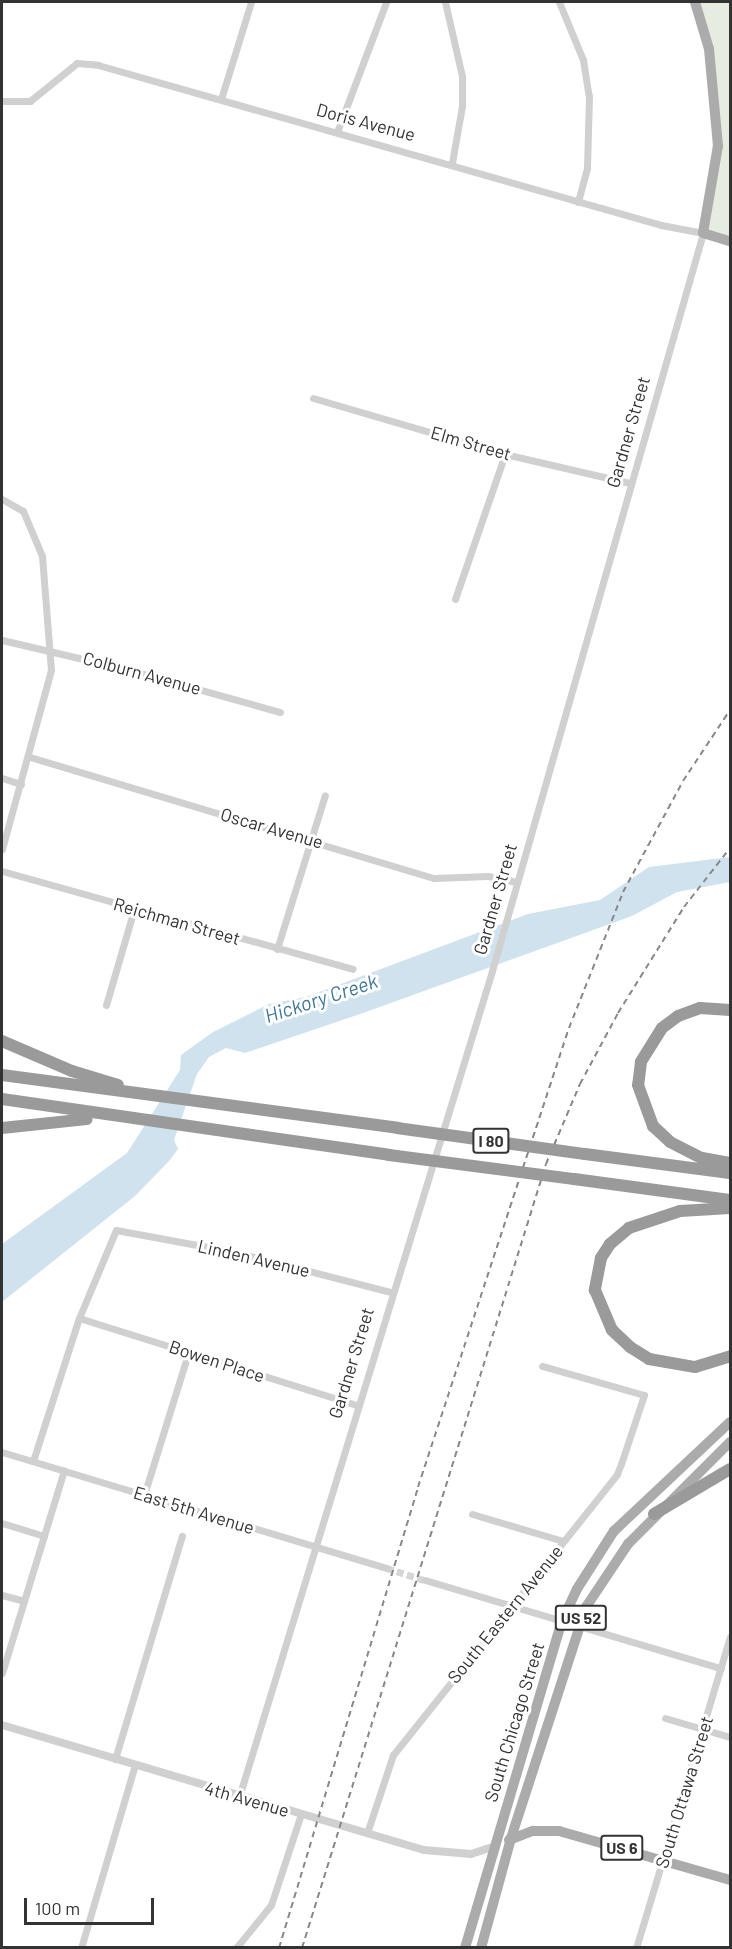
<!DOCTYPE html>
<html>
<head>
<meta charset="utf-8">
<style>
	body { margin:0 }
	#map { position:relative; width:732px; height:1949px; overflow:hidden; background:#fff; font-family:Barlow,sans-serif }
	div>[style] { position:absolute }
	.green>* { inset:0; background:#e6ecdf }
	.water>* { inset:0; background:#cfe2ee }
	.minor-tunnel>* { height:7px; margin-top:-3.5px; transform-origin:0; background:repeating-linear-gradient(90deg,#d6d6d6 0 7px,transparent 0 10.5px) }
	.minor>* { height:7px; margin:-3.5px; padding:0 3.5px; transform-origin:3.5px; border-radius:3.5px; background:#d0d0d0 }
	.tertiary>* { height:8px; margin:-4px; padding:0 4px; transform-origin:4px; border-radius:4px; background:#d0d0d0 }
	.primary>* { height:10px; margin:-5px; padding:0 5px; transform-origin:5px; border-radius:5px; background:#ababab }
	.motorway>* { height:12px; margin:-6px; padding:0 6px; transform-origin:6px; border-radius:6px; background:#9a9a9a }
	.rail>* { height:2px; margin-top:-1px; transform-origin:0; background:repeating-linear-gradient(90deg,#888 0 6px,transparent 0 10.5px) }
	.motorway-bridge>* { height:12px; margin:-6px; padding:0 6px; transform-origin:6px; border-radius:6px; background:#9a9a9a }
	span { translate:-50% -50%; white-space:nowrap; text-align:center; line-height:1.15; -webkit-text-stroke:6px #fff; paint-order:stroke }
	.shield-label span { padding:2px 4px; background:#fff; border:2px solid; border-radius:4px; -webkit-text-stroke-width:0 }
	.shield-label { font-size:16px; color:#333; font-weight:700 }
	.street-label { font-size:18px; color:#333 }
	.water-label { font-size:20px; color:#3f7597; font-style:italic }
	.frame { position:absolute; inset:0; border:3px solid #333; pointer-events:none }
	.scale { position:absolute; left:24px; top:1898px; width:130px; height:27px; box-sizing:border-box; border:3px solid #333; border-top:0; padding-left:8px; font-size:18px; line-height:21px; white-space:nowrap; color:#333; -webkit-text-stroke:4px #fff; paint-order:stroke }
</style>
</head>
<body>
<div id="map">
	<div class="green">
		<i style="clip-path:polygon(690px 2px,730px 2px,730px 236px,700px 227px,713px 142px,705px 47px)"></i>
	</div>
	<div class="water">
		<i style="clip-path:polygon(730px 857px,730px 882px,677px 892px,632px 916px,363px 1013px,245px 1053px,226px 1048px,209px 1057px,197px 1074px,174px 1140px,178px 1149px,169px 1161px,135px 1196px,2px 1302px,2px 1244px,127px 1153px,180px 1070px,181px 1055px,213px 1032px,269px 1004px,306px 997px,528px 914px,600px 900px,649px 867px)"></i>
	</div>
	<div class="minor-tunnel">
		<i style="left:387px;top:1568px;width:40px;rotate:18deg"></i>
	</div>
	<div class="minor">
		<i style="left:445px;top:2px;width:76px;rotate:77.1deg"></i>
		<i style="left:462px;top:76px;width:30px;rotate:90deg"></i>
		<i style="left:462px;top:106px;width:58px;rotate:100deg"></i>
		<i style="left:559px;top:2px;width:63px;rotate:67.5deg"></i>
		<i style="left:583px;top:60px;width:36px;rotate:81deg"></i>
		<i style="left:589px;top:96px;width:72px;rotate:91.6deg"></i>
		<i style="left:587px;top:168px;width:35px;rotate:105deg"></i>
		<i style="left:221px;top:99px;width:102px;rotate:-72.8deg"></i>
		<i style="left:2px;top:101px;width:28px"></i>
		<i style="left:30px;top:101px;width:60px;rotate:-39deg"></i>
		<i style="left:77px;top:63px;width:21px;rotate:5deg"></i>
		<i style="left:98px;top:65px;width:585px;rotate:15.86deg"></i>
		<i style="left:661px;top:225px;width:43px;rotate:10.8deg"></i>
		<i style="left:703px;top:233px;width:768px;rotate:105.96deg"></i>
		<i style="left:492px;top:971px;width:864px;rotate:107.03deg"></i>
		<i style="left:337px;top:132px;width:139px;rotate:-69.3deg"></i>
		<i style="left:313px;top:398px;width:200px;rotate:16.3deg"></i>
		<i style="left:505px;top:454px;width:128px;rotate:13.1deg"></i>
		<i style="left:2px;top:499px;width:24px;rotate:30deg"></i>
		<i style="left:23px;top:511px;width:49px;rotate:67.1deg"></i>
		<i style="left:42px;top:556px;width:114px;rotate:85.5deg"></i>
		<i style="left:51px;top:670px;width:186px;rotate:105.3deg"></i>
		<i style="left:455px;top:599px;width:153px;rotate:-71deg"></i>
		<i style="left:2px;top:640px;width:127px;rotate:13.2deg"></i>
		<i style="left:126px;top:669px;width:160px;rotate:15.6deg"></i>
		<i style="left:30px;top:757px;width:422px;rotate:16.7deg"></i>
		<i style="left:434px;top:878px;width:54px;rotate:-2.1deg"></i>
		<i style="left:488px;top:876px;width:29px;rotate:12deg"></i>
		<i style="left:2px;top:778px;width:20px;rotate:18deg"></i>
		<i style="left:2px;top:871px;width:364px;rotate:15.6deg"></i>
		<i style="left:277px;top:949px;width:161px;rotate:-72.7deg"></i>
		<i style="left:106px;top:1005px;width:100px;rotate:-73.7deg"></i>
		<i style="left:79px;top:1318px;width:290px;rotate:17.4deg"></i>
		<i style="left:2px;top:1452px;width:402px;rotate:16.8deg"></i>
		<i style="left:33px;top:1461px;width:150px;rotate:-72.2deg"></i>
		<i style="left:79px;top:1318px;width:95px;rotate:-67.2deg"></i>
		<i style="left:116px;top:1230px;width:121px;rotate:10.5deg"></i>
		<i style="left:235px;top:1252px;width:161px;rotate:14.4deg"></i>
		<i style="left:144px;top:1495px;width:148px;rotate:-72.7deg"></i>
		<i style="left:472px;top:1514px;width:95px;rotate:16.5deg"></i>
		<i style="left:2px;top:1523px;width:44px;rotate:17.2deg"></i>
		<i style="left:425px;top:1580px;width:309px;rotate:16.6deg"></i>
		<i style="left:2px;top:1595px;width:23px;rotate:15deg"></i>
		<i style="left:2px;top:1673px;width:212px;rotate:-73deg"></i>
		<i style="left:665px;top:1718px;width:68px;rotate:16.3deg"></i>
		<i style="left:115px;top:1759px;width:233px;rotate:-73.3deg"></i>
		<i style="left:367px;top:1833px;width:82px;rotate:-71.6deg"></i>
		<i style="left:393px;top:1755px;width:359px;rotate:-51.4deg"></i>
		<i style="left:617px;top:1474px;width:11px;rotate:-68deg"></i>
		<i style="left:621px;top:1464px;width:73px;rotate:-71.6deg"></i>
		<i style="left:644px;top:1395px;width:106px;rotate:-164.1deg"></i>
		<i style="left:81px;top:1948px;width:191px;rotate:-73.6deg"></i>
		<i style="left:236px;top:1948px;width:55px;rotate:-50.9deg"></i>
		<i style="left:271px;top:1905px;width:96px;rotate:-71.8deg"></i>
		<i style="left:636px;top:1948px;width:325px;rotate:-73.2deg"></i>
	</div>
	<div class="tertiary">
		<i style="left:2px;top:1725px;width:440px;rotate:16.5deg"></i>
		<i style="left:424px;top:1850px;width:47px;rotate:4.9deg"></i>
		<i style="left:471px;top:1854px;width:25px;rotate:-18deg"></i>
	</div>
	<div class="primary">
		<i style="left:695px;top:2px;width:49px;rotate:73.4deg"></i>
		<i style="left:709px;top:49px;width:97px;rotate:84.7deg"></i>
		<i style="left:718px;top:146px;width:88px;rotate:99.8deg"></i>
		<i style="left:703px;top:233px;width:28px;rotate:17deg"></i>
		<i style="left:509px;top:1840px;width:26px;rotate:-21deg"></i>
		<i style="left:533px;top:1831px;width:26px"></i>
		<i style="left:559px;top:1831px;width:178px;rotate:16deg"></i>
		<i style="left:465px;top:1948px;width:341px;rotate:-73.5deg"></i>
		<i style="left:562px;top:1621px;width:35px;rotate:-65deg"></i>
		<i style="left:577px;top:1589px;width:69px;rotate:-57.5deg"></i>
		<i style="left:614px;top:1531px;width:159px;rotate:-43.2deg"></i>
		<i style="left:481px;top:1948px;width:114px;rotate:-74.7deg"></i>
		<i style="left:511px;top:1838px;width:243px;rotate:-72deg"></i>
		<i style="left:586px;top:1607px;width:76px;rotate:-56.3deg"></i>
		<i style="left:628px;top:1544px;width:144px;rotate:-45deg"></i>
	</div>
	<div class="motorway">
		<i style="left:730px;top:1010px;width:30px;rotate:-176deg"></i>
		<i style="left:700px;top:1008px;width:23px;rotate:160deg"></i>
		<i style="left:678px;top:1016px;width:20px;rotate:143deg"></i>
		<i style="left:662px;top:1028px;width:40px;rotate:122deg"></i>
		<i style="left:641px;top:1062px;width:23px;rotate:97deg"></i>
		<i style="left:638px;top:1085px;width:44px;rotate:69.9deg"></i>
		<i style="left:653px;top:1126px;width:23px;rotate:43deg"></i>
		<i style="left:670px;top:1142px;width:36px;rotate:27deg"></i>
		<i style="left:702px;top:1158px;width:28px;rotate:10deg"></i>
		<i style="left:2px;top:1041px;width:76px;rotate:23.2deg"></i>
		<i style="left:72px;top:1071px;width:48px;rotate:16.9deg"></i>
		<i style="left:2px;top:1075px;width:399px;rotate:7.6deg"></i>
		<i style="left:2px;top:1099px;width:391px;rotate:8.2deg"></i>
		<i style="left:2px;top:1128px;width:85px;rotate:-6deg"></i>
		<i style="left:585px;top:1154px;width:146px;rotate:7.5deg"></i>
		<i style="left:574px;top:1179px;width:157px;rotate:7.7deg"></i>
		<i style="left:730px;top:1208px;width:50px;rotate:176.6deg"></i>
		<i style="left:680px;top:1211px;width:54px;rotate:161.6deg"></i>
		<i style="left:629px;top:1228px;width:25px;rotate:140deg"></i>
		<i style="left:610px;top:1244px;width:17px;rotate:123deg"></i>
		<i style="left:601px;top:1258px;width:33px;rotate:101deg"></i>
		<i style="left:595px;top:1290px;width:43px;rotate:67deg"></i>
		<i style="left:612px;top:1330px;width:25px;rotate:43deg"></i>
		<i style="left:630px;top:1347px;width:22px;rotate:32deg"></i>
		<i style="left:649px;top:1359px;width:47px;rotate:9.9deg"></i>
		<i style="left:695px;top:1367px;width:37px;rotate:-17deg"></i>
		<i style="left:654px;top:1514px;width:88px;rotate:-30.6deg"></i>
	</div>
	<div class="rail">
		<i style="left:279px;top:1948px;width:481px;rotate:-73.2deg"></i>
		<i style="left:418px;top:1487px;width:483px;rotate:-71.8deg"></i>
		<i style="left:569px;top:1028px;width:146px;rotate:-68.3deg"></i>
		<i style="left:623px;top:892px;width:126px;rotate:-61.6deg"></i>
		<i style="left:683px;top:781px;width:85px;rotate:-56.5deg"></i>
		<i style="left:302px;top:1948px;width:821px;rotate:-72.71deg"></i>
		<i style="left:546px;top:1164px;width:87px;rotate:-67deg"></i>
		<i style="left:580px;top:1084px;width:81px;rotate:-61.8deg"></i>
		<i style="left:618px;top:1013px;width:125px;rotate:-58.1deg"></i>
		<i style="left:684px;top:907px;width:75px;rotate:-52.1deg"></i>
	</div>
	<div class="motorway-bridge">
		<i style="left:397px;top:1128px;width:190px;rotate:7.9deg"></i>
		<i style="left:389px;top:1155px;width:187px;rotate:7.4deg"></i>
	</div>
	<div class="shield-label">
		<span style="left:491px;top:1141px">I 80</span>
		<span style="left:581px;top:1618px">US 52</span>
		<span style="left:622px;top:1848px">US 6</span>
	</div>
	<div class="street-label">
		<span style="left:366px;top:122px;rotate:15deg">Doris Avenue</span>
		<span style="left:628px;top:432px;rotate:-74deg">Gardner Street</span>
		<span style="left:471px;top:443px;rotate:16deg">Elm Street</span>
		<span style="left:142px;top:673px;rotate:15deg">Colburn Avenue</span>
		<span style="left:272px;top:828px;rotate:16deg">Oscar Avenue</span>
		<span style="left:495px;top:899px;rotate:-74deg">Gardner Street</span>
		<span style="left:177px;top:921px;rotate:16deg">Reichman Street</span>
		<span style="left:254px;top:1258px;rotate:13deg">Linden Avenue</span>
		<span style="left:217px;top:1361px;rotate:18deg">Bowen Place</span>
		<span style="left:351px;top:1363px;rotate:-73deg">Gardner Street</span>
		<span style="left:194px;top:1510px;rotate:17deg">East 5th Avenue</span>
		<span style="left:505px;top:1614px;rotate:-51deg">South Eastern Avenue</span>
		<span style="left:514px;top:1722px;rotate:-73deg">South Chicago Street</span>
		<span style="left:684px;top:1792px;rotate:-73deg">South Ottawa Street</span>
		<span style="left:247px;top:1799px;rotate:16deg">4th Avenue</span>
	</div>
	<div class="water-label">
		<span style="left:321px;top:998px;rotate:-18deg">Hickory Creek</span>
	</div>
	<div class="frame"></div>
	<div class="scale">100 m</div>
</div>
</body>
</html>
